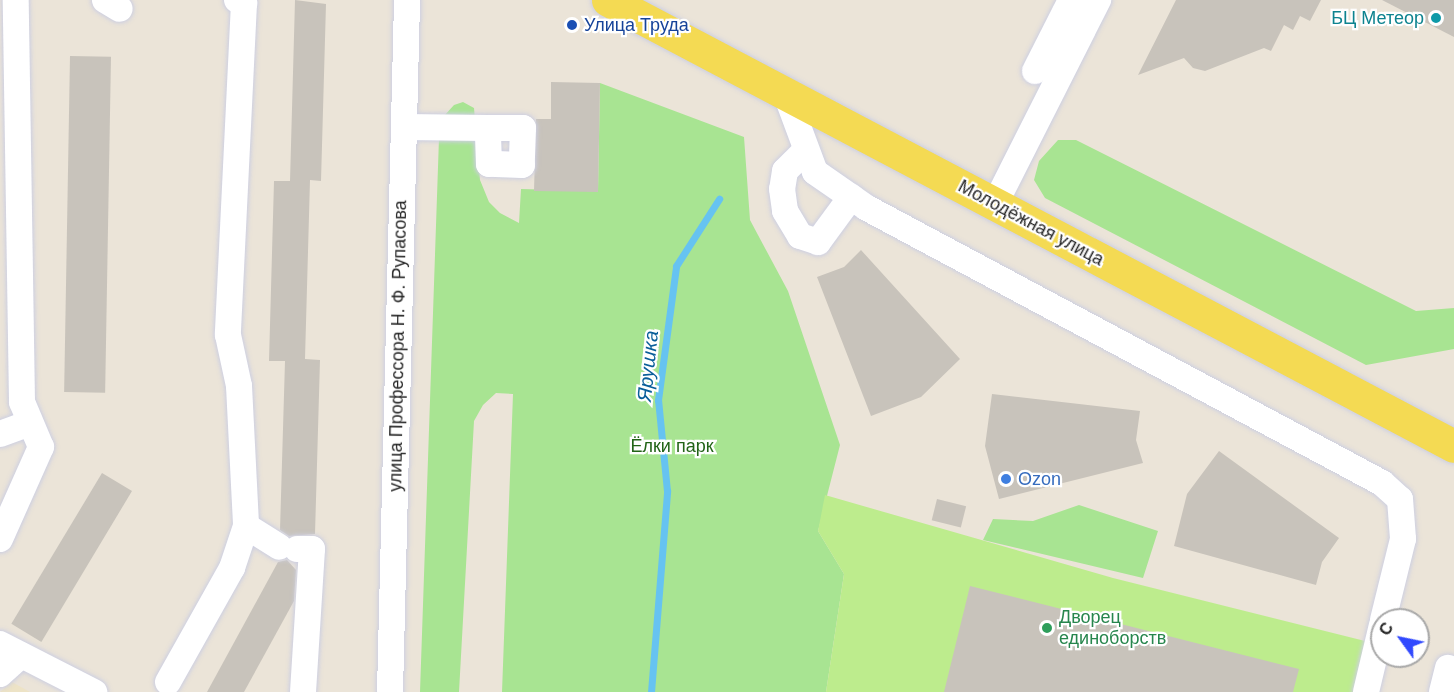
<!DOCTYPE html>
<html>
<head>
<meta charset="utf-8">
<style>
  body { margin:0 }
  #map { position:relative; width:1454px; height:692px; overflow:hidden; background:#ebe4d8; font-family:Arial,sans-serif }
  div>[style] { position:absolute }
  .education>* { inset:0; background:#ede3c6 }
  .green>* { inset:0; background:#a8e492 }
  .pitch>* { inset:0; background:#bdec8d }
  .stream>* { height:7px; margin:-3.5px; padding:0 3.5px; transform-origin:3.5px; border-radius:3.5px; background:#66c3f1 }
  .building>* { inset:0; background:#c8c3bb; transform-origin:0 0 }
  .roads { filter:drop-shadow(0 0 2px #cdcfe1) drop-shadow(0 0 2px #cdcfe1) }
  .minor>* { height:26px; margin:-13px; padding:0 13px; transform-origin:13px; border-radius:13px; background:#fff }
  .major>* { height:33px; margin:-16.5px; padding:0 16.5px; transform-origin:16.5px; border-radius:16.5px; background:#f4da53 }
  .dots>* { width:16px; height:16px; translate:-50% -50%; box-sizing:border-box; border:3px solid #fff; border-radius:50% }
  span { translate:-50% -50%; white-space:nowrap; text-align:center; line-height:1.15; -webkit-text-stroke:4.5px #fff; paint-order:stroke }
  .culture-label { font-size:18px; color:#0d838f }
  .right { translate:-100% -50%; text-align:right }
  .transit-label { font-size:18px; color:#164399 }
  .left { translate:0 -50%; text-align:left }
  .street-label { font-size:18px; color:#272727 }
  .park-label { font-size:18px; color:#226417 }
  .shop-label { font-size:18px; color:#366cbe }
  .leisure-label { font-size:18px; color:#27864d }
  .water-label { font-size:20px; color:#095e99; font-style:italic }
  .north { position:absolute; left:1370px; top:608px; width:60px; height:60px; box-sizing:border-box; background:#fff; border:2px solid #a9a9a9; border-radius:50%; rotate:303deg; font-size:16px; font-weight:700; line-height:24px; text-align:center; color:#272727 }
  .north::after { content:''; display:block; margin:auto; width:21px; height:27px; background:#3149fe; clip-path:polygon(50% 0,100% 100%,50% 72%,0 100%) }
</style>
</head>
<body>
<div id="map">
  <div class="education">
    <i style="clip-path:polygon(12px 682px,30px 692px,0 692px)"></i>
  </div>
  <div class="green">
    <i style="clip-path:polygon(600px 83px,744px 137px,750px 220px,788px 291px,840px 445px,818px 531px,844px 574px,826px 692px,502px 692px,513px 394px,496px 393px,483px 405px,474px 421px,459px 692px,420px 692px,439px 138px,444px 116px,454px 105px,463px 102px,474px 108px,480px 180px,489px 202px,500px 213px,519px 223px,521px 189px,598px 191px)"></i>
    <i style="clip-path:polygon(1058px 140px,1076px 140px,1416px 311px,1454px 308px,1454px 349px,1366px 365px,1045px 198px,1034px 180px,1039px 161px)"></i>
    <i style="clip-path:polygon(1079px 505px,1158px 531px,1143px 578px,983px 540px,993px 519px,1033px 521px)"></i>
  </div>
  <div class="pitch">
    <i style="clip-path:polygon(825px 495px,1113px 578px,1369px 642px,1357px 692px,826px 692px,844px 574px,818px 531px)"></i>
  </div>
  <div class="stream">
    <i style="left:651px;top:692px;width:202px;rotate:-85.4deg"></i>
    <i style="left:667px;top:491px;width:91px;rotate:-95.6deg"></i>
    <i style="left:658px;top:400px;width:135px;rotate:-82.3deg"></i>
    <i style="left:676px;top:266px;width:80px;rotate:-57.3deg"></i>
  </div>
  <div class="building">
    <i style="clip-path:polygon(295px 0,326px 4px,321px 181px,310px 180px,305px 359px,320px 360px,315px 534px,289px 536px,280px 530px,285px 361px,269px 361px,274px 181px,290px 181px)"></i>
    <i style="clip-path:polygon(1176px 0,1321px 0,1310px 21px,1300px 16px,1293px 30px,1284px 25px,1271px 51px,1264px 48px,1205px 71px,1193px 68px,1184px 58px,1138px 75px)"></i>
    <i style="clip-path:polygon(1382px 0,1454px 0,1454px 37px)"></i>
    <i style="left:70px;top:56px;width:41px;height:336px;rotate:1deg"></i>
    <i style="clip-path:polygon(551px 82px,600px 83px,598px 192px,534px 191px,536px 119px,551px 119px)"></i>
    <i style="clip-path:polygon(861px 250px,960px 359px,921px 397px,871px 416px,817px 277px,844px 267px)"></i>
    <i style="clip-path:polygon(992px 394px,1140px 411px,1136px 440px,1143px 463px,999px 499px,985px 446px)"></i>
    <i style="clip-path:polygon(1219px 451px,1339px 538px,1322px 562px,1316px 585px,1174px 546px,1187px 494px)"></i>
    <i style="left:102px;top:473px;width:35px;height:176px;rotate:31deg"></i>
    <i style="left:937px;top:499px;width:30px;height:22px;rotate:14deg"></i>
    <i style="clip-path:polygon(287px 560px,296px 570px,294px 601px,244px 692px,207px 692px,278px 562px)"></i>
    <i style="clip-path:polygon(970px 586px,1299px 669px,1293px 692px,944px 692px)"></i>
  </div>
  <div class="roads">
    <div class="minor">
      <i style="left:105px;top:0;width:17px;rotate:31deg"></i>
      <i style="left:237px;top:0;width:8px;rotate:23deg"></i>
      <i style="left:244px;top:3px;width:332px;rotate:92.8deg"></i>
      <i style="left:228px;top:335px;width:52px;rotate:77.8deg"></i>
      <i style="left:239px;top:386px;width:140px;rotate:87.1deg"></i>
      <i style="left:246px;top:526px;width:39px;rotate:32deg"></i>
      <i style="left:1035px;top:71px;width:80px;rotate:-63.1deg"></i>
      <i style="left:786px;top:94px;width:83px;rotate:69.6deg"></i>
      <i style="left:815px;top:172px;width:63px;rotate:34.7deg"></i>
      <i style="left:867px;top:208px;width:584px;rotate:28.1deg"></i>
      <i style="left:1382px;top:483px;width:24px;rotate:42deg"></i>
      <i style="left:1400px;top:499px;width:40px;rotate:85.7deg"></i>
      <i style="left:1403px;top:539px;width:83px;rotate:103.9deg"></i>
      <i style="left:404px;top:127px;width:84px;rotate:0.7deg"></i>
      <i style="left:488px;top:128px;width:35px"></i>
      <i style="left:523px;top:128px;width:37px;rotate:92deg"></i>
      <i style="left:522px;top:165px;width:33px;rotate:-178deg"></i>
      <i style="left:489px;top:164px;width:36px;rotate:-92deg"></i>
      <i style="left:805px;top:151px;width:28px;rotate:135deg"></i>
      <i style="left:785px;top:171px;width:18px;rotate:99deg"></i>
      <i style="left:782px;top:189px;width:22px;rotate:82deg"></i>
      <i style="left:785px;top:211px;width:29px;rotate:59deg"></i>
      <i style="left:800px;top:236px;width:19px;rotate:18deg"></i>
      <i style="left:818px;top:242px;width:56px;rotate:-53.7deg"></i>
      <i style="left:995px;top:204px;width:229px;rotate:-63.2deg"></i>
      <i style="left:0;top:434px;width:32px;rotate:-20deg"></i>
      <i style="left:0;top:539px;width:101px;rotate:-66deg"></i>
      <i style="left:41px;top:447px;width:49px;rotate:-112.9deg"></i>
      <i style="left:22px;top:402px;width:402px;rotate:-90.9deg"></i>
      <i style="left:297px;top:549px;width:15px"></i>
      <i style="left:312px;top:549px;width:143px;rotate:93.6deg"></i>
      <i style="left:0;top:644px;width:106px;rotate:27.1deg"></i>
      <i style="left:0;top:674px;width:28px;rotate:-42deg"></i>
      <i style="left:168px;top:682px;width:131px;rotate:-60.7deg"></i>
      <i style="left:232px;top:568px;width:44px;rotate:-71.6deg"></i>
      <i style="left:390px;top:692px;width:692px;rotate:-88.59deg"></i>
      <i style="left:1366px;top:692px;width:69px;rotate:-76.6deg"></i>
      <i style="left:1442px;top:692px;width:25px;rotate:-76deg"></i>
    </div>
    <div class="major">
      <i style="left:608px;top:0;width:956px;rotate:27.8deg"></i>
    </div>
  </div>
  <div class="dots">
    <i style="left:1436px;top:18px;background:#0f9aa8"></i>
    <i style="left:572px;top:25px;background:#1a4fb4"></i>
    <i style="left:1006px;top:479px;background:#3f7fe0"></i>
    <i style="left:1047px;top:628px;background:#2e9e5b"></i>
  </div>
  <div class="culture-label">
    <span class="right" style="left:1424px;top:18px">БЦ Метеор</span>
  </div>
  <div class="transit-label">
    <span class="left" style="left:584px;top:25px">Улица Труда</span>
  </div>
  <div class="street-label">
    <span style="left:1031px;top:223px;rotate:28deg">Молодёжная улица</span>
    <span style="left:398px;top:346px;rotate:-89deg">улица Профессора Н. Ф. Рупасова</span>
  </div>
  <div class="park-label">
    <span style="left:672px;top:446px">Ёлки парк</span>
  </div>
  <div class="shop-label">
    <span class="left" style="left:1018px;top:479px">Ozon</span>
  </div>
  <div class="leisure-label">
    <span class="left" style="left:1059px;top:628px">Дворец<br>единоборств</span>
  </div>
  <div class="water-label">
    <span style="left:648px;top:366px;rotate:-84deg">Ярушка</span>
  </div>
  <div class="north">С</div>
</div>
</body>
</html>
